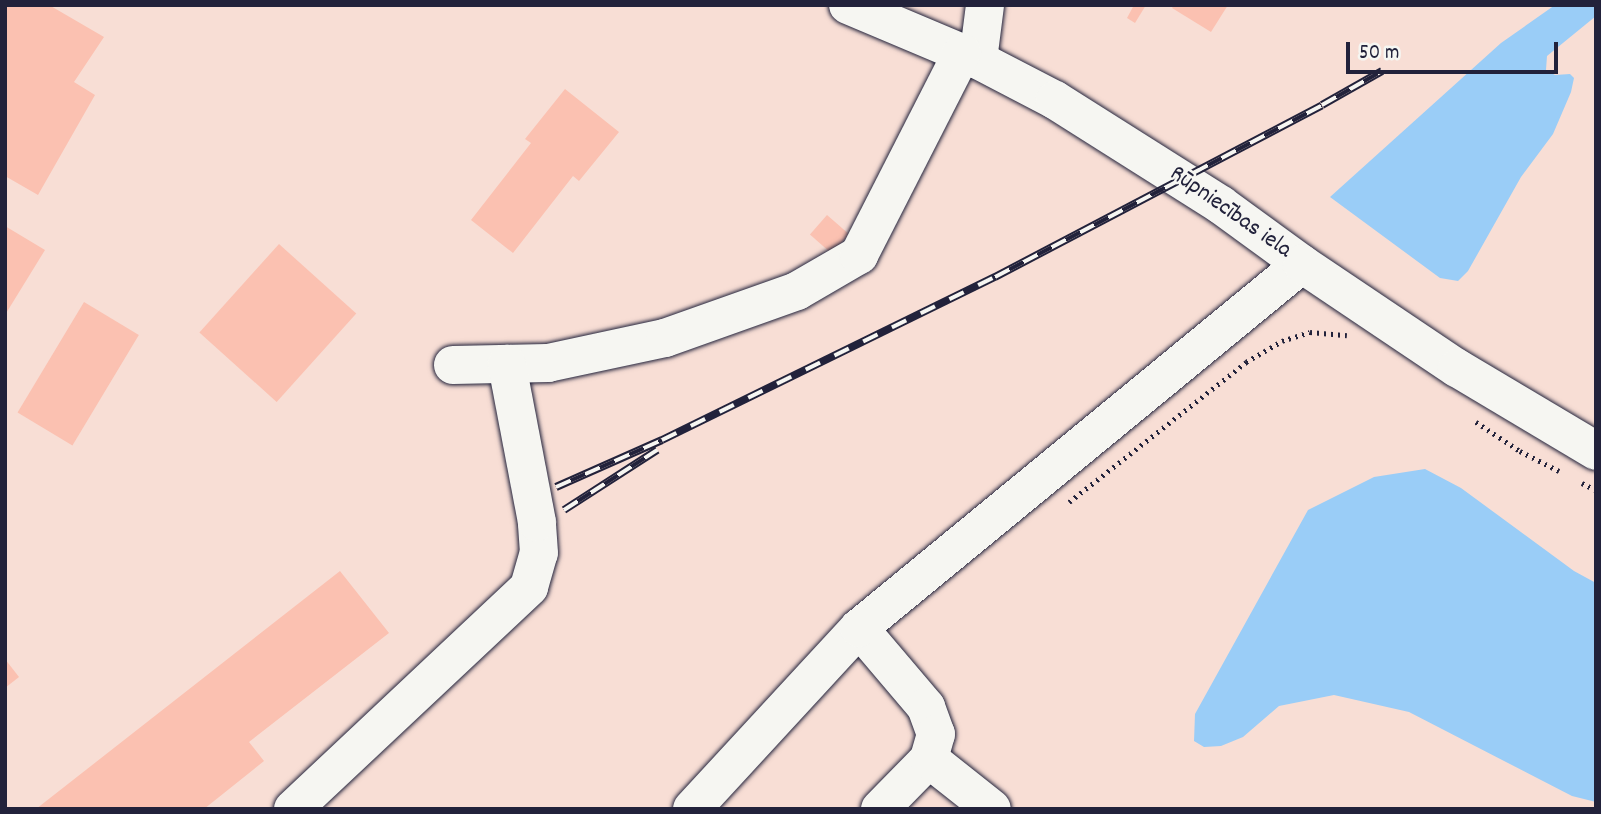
<!DOCTYPE html>
<html>
<head>
<meta charset="utf-8">
<style>
  body { margin:0 }
  #map { position:relative; width:1601px; height:814px; overflow:hidden; background:#f7ebe5; font-family:Dekko,sans-serif }
  div>[style] { position:absolute }
  .built>* { inset:0; background:#f8ded5; transform-origin:0 0 }
  .water>* { inset:0; background:#9acdf7 }
  .building>* { inset:0; background:#fbc1b1; transform-origin:0 0 }
  .path>* { height:4.5px; margin-top:-2.25px; transform-origin:0; background:repeating-linear-gradient(90deg,#22223b 0 2px,transparent 0 7px) }
  .roads { filter:drop-shadow(0 0 2px #22223b) drop-shadow(0 0 2px #22223b) }
  .minor>* { height:38px; margin:-19px; padding:0 19px; transform-origin:19px; border-radius:19px; background:#f6f6f2 }
  .major>* { height:38px; margin:-19px; padding:0 19px; transform-origin:19px; border-radius:19px; background:#f6f6f2 }
  .rail>* { height:8px; margin-top:-4px; transform-origin:0; background:repeating-linear-gradient(90deg,#f6f6f2 0 16px,#22223b 0 32px); box-sizing:border-box; border-block:2px solid #22223b }
  span { translate:-50% -50%; white-space:nowrap; text-align:center; line-height:1.15; -webkit-text-stroke:5px #f6f6f2; paint-order:stroke }
  .street-label { font-size:24px; color:#22223b }
  .frame { position:absolute; inset:0; border:7px solid #22223b; pointer-events:none }
  .scale { position:absolute; left:1346px; top:42px; width:212px; height:32px; box-sizing:border-box; border:4px solid #22223b; border-top:0; padding-left:9px; font-size:21px; line-height:24px; white-space:nowrap; color:#22223b; -webkit-text-stroke:5px #f6f6f2; paint-order:stroke }
</style>
</head>
<body>
<div id="map">
  <div class="built">
    <i style="left:5px;top:5px;width:1591px;height:804px"></i>
  </div>
  <div class="water">
    <i style="clip-path:polygon(1555px 5px,1596px 5px,1596px 16px,1547px 56px,1546px 70px,1555px 75px,1570px 74px,1574px 78px,1571px 92px,1553px 134px,1521px 177px,1468px 271px,1458px 281px,1440px 278px,1330px 197px,1501px 43px)"></i>
    <i style="clip-path:polygon(1425px 469px,1461px 488px,1574px 571px,1596px 583px,1596px 802px,1572px 796px,1409px 712px,1334px 695px,1279px 706px,1243px 737px,1221px 746px,1204px 747px,1194px 741px,1195px 714px,1308px 510px,1374px 477px)"></i>
  </div>
  <div class="building">
    <i style="clip-path:polygon(5px 5px,49px 5px,104px 37px,74px 82px,95px 95px,38px 195px,5px 176px)"></i>
    <i style="clip-path:polygon(1134px 5px,1146px 5px,1135px 23px,1127px 18px)"></i>
    <i style="clip-path:polygon(1174px 5px,1228px 5px,1211px 32px,1172px 8px)"></i>
    <i style="clip-path:polygon(565px 89px,619px 132px,579px 181px,573px 176px,513px 253px,471px 220px,531px 143px,525px 139px)"></i>
    <i style="left:827px;top:215px;width:29px;height:26px;rotate:41deg"></i>
    <i style="clip-path:polygon(5px 226px,45px 250px,5px 315px)"></i>
    <i style="left:279px;top:244px;width:104px;height:119px;rotate:42deg"></i>
    <i style="left:84px;top:302px;width:64px;height:129px;rotate:31deg"></i>
    <i style="clip-path:polygon(340px 571px,389px 633px,249px 742px,264px 761px,204px 809px,36px 809px)"></i>
    <i style="clip-path:polygon(5px 659px,19px 677px,5px 688px)"></i>
  </div>
  <div class="path">
    <i style="left:1476px;top:422px;width:53px;rotate:33.4deg"></i>
    <i style="left:1520px;top:451px;width:44px;rotate:27.1deg"></i>
    <i style="left:1582px;top:483px;width:16px;rotate:27deg"></i>
    <i style="left:1069px;top:502px;width:226px;rotate:-38.3deg"></i>
    <i style="left:1246px;top:362px;width:42px;rotate:-30.3deg"></i>
    <i style="left:1282px;top:341px;width:29px;rotate:-18deg"></i>
    <i style="left:1310px;top:332px;width:37px;rotate:5deg"></i>
  </div>
  <div class="roads">
    <div class="minor">
      <i style="left:848px;top:5px;width:141px;rotate:22.9deg"></i>
      <i style="left:978px;top:60px;width:87px;rotate:27.5deg"></i>
      <i style="left:1055px;top:100px;width:196px;rotate:32.3deg"></i>
      <i style="left:1221px;top:205px;width:100px;rotate:36.1deg"></i>
      <i style="left:978px;top:60px;width:55px;rotate:-82.7deg"></i>
      <i style="left:453px;top:365px;width:95px;rotate:-1.2deg"></i>
      <i style="left:548px;top:363px;width:120px;rotate:-12.1deg"></i>
      <i style="left:665px;top:338px;width:140px;rotate:-19.6deg"></i>
      <i style="left:797px;top:291px;width:72px;rotate:-30.1deg"></i>
      <i style="left:859px;top:255px;width:227px;rotate:-63deg"></i>
      <i style="left:859px;top:628px;width:104px;rotate:49.7deg"></i>
      <i style="left:926px;top:707px;width:29px;rotate:70deg"></i>
      <i style="left:936px;top:734px;width:26px;rotate:106deg"></i>
      <i style="left:929px;top:759px;width:70px;rotate:134.4deg"></i>
      <i style="left:929px;top:759px;width:80px;rotate:38.4deg"></i>
      <i style="left:293px;top:809px;width:324px;rotate:-43.2deg"></i>
      <i style="left:529px;top:587px;width:35px;rotate:-74deg"></i>
      <i style="left:539px;top:553px;width:31px;rotate:-94deg"></i>
      <i style="left:537px;top:522px;width:161px;rotate:-100.8deg"></i>
    </div>
    <div class="major">
      <i style="left:692px;top:809px;width:246px;rotate:-47.3deg"></i>
      <i style="left:859px;top:628px;width:573px;rotate:-39.41deg"></i>
      <i style="left:1302px;top:264px;width:187px;rotate:33.9deg"></i>
      <i style="left:1457px;top:368px;width:162px;rotate:30.8deg"></i>
    </div>
  </div>
  <div class="rail">
    <i style="left:556px;top:487px;width:116px;rotate:-23.9deg"></i>
    <i style="left:662px;top:440px;width:371px;rotate:-26.1deg"></i>
    <i style="left:995px;top:277px;width:369px;rotate:-27.7deg"></i>
    <i style="left:1322px;top:105px;width:69px;rotate:-29.5deg"></i>
    <i style="left:564px;top:510px;width:111px;rotate:-32.8deg"></i>
  </div>
  <div class="street-label">
    <span style="left:1230px;top:213px;rotate:35deg">Rūpniecības iela</span>
  </div>
  <div class="frame"></div>
  <div class="scale">50 m</div>
</div>
</body>
</html>
